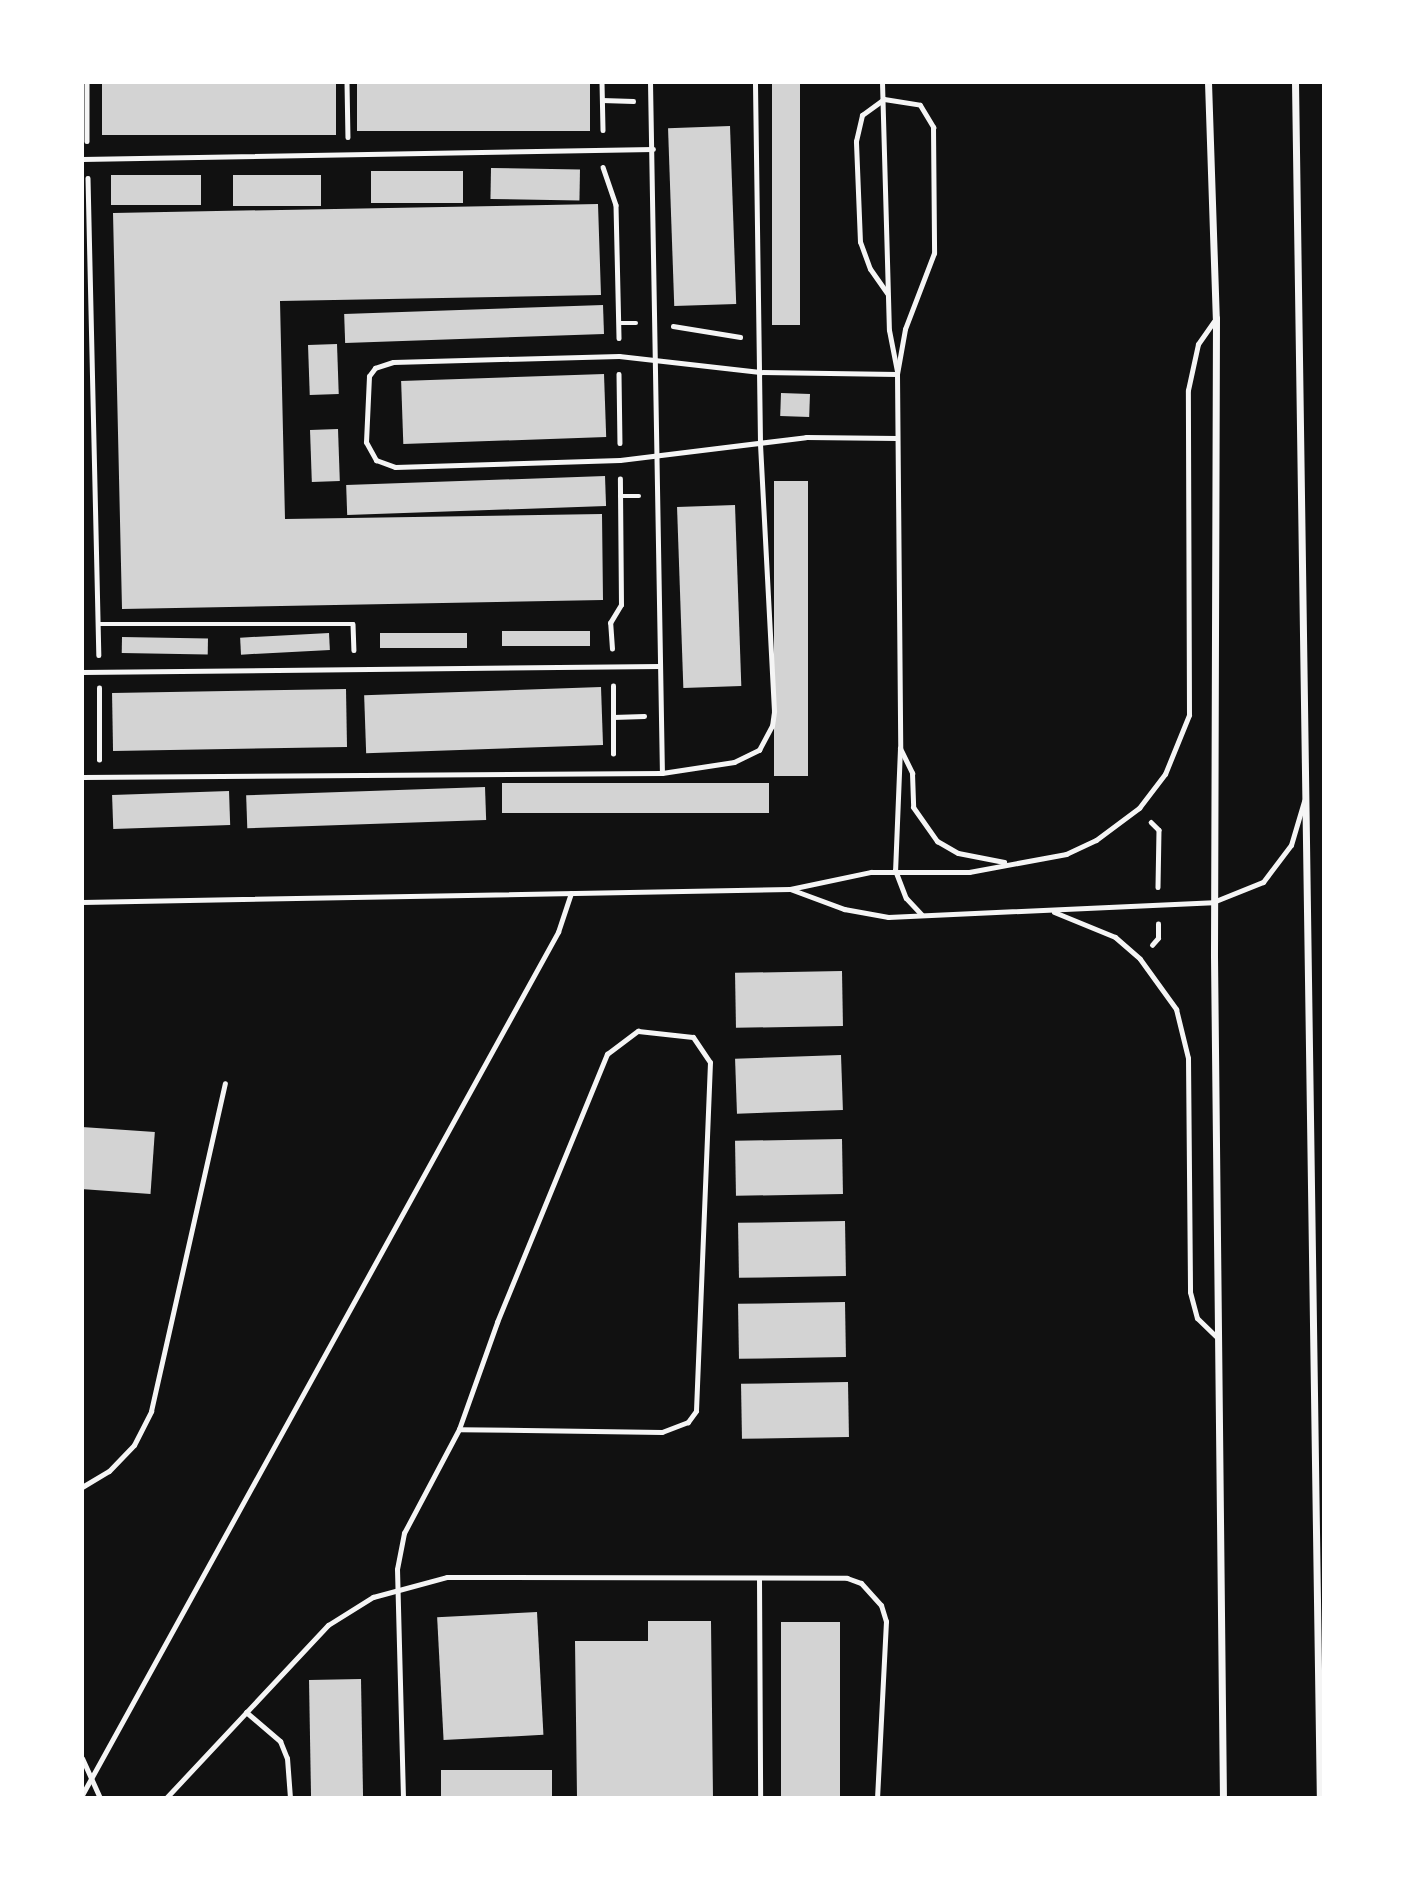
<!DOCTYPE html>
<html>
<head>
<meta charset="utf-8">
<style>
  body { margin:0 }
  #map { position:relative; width:1406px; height:1880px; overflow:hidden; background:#111; font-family:"Work Sans",sans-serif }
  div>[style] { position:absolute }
  .building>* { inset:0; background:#d3d3d3; transform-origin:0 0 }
  .path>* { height:4.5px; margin:-2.25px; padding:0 2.25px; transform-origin:2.25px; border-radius:2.25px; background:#f5f5f5 }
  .service>* { height:5px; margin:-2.5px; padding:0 2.5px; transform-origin:2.5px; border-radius:2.5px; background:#f5f5f5 }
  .minor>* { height:7px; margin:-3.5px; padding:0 3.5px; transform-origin:3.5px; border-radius:3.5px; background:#f5f5f5 }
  span { translate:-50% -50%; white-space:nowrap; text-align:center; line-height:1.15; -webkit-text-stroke:5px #fff; paint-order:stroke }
  .frame { position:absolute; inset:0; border:84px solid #fff; pointer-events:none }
</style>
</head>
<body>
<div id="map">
  <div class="building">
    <i style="left:102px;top:82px;width:234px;height:53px"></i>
    <i style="left:357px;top:82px;width:233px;height:49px"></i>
    <i style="left:772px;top:82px;width:28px;height:243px"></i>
    <i style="left:730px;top:126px;width:178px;height:62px;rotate:88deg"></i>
    <i style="left:491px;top:168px;width:89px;height:31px;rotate:1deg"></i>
    <i style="left:371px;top:171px;width:92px;height:32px"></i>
    <i style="left:111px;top:175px;width:90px;height:30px"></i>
    <i style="left:321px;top:175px;width:31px;height:88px;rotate:90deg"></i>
    <i style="clip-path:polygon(598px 204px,601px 295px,280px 301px,285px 519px,602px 514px,603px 600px,122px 609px,113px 213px)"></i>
    <i style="left:603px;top:305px;width:29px;height:259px;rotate:88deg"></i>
    <i style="left:337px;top:344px;width:50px;height:29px;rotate:88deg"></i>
    <i style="left:604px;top:374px;width:63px;height:203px;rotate:88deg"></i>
    <i style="left:781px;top:393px;width:29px;height:23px;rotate:2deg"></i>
    <i style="left:338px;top:429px;width:52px;height:28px;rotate:88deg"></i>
    <i style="left:605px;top:476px;width:30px;height:259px;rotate:88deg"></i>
    <i style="left:774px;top:481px;width:34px;height:295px"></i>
    <i style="left:735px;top:505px;width:181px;height:58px;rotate:88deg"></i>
    <i style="left:590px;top:631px;width:15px;height:88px;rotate:90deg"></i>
    <i style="left:329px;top:633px;width:17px;height:89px;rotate:87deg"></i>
    <i style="left:467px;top:633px;width:15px;height:87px;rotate:90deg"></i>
    <i style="left:122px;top:637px;width:86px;height:16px;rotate:1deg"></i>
    <i style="left:601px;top:687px;width:58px;height:237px;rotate:88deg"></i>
    <i style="left:346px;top:689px;width:58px;height:234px;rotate:89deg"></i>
    <i style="left:769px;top:783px;width:30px;height:267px;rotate:90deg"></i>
    <i style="left:485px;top:787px;width:33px;height:239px;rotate:88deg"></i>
    <i style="left:229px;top:791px;width:34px;height:117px;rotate:88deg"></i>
    <i style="left:842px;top:971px;width:55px;height:107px;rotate:89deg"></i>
    <i style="left:841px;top:1055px;width:55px;height:106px;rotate:88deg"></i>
    <i style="left:82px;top:1127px;width:73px;height:62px;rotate:4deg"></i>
    <i style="left:842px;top:1139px;width:55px;height:107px;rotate:89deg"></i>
    <i style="left:845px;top:1221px;width:55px;height:107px;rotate:89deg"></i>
    <i style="left:845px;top:1302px;width:55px;height:107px;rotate:89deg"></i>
    <i style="left:848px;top:1382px;width:55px;height:107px;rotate:89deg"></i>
    <i style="left:537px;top:1612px;width:123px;height:100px;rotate:87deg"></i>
    <i style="clip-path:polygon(648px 1621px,711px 1621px,713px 1798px,577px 1798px,575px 1641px,648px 1641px)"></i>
    <i style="left:781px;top:1622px;width:59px;height:176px"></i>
    <i style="left:361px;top:1679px;width:119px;height:52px;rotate:89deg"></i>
    <i style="left:552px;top:1770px;width:28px;height:111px;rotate:90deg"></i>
  </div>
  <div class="path">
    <i style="left:87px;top:82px;width:59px;rotate:90deg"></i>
    <i style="left:347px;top:82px;width:55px;rotate:89deg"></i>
    <i style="left:602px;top:82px;width:48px;rotate:88.8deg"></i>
    <i style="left:602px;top:100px;width:31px;rotate:2deg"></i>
    <i style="left:603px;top:167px;width:40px;rotate:71.1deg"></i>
    <i style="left:616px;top:205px;width:133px;rotate:88.7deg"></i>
    <i style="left:88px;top:178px;width:477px;rotate:88.7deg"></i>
    <i style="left:619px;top:323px;width:17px"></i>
    <i style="left:673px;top:326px;width:68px;rotate:9.3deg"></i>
    <i style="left:619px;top:374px;width:69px;rotate:89.2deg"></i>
    <i style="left:620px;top:496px;width:19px"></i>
    <i style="left:98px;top:624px;width:255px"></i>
    <i style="left:353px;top:624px;width:26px;rotate:88deg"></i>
    <i style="left:612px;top:649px;width:26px;rotate:-94deg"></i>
    <i style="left:610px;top:623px;width:21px;rotate:-59deg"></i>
    <i style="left:621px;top:605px;width:126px;rotate:-90.5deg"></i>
    <i style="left:613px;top:717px;width:31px;rotate:-2deg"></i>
    <i style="left:613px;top:754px;width:68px;rotate:-90deg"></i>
    <i style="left:99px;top:760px;width:72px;rotate:-90deg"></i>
    <i style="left:1151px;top:822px;width:11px;rotate:45deg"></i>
    <i style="left:1159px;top:830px;width:57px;rotate:91deg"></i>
    <i style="left:1152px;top:945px;width:9px;rotate:-49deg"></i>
    <i style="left:1158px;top:938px;width:14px;rotate:-90deg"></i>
  </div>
  <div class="service">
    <i style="left:650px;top:82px;width:691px;rotate:89.01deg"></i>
    <i style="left:882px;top:82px;width:248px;rotate:88.4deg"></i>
    <i style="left:889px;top:330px;width:42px;rotate:79deg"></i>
    <i style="left:82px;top:159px;width:571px;rotate:-1deg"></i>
    <i style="left:887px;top:293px;width:29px;rotate:-125deg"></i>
    <i style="left:870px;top:269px;width:29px;rotate:-110deg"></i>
    <i style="left:860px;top:242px;width:101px;rotate:-92.3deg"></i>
    <i style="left:856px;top:141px;width:27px;rotate:-77deg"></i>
    <i style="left:862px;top:115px;width:27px;rotate:-36deg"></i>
    <i style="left:884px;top:99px;width:36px;rotate:9deg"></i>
    <i style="left:920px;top:105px;width:26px;rotate:59deg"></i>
    <i style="left:933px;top:127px;width:126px;rotate:89.5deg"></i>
    <i style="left:934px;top:253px;width:81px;rotate:110.9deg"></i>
    <i style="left:905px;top:329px;width:46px;rotate:100.1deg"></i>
    <i style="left:897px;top:374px;width:374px;rotate:89.5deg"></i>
    <i style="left:900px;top:748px;width:122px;rotate:92.3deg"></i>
    <i style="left:895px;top:870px;width:30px;rotate:69deg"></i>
    <i style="left:906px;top:898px;width:23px;rotate:47deg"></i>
    <i style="left:897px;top:374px;width:137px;rotate:-179.2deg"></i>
    <i style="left:760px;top:372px;width:142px;rotate:-173.5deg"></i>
    <i style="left:619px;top:356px;width:226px;rotate:178.5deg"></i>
    <i style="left:393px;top:362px;width:19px;rotate:162deg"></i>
    <i style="left:375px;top:368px;width:10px;rotate:127deg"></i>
    <i style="left:369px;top:376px;width:66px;rotate:92.6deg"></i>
    <i style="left:366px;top:442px;width:21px;rotate:61deg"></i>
    <i style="left:376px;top:460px;width:20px;rotate:20deg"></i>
    <i style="left:395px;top:467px;width:225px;rotate:-1.8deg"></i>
    <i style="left:620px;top:460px;width:187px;rotate:-7deg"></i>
    <i style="left:806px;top:437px;width:91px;rotate:0.6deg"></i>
    <i style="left:82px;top:672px;width:578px;rotate:-0.59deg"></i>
    <i style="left:900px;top:748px;width:28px;rotate:64deg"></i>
    <i style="left:912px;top:773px;width:34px;rotate:88deg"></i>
    <i style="left:913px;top:807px;width:42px;rotate:54.8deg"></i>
    <i style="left:937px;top:841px;width:24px;rotate:30deg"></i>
    <i style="left:958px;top:853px;width:47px;rotate:11.1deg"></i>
    <i style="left:82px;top:777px;width:580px;rotate:-0.4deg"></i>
    <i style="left:662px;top:773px;width:73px;rotate:-8.7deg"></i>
    <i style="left:734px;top:762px;width:28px;rotate:-26deg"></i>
    <i style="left:759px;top:750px;width:27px;rotate:-62deg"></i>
    <i style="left:772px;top:726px;width:15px;rotate:-82deg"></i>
    <i style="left:774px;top:711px;width:269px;rotate:-93deg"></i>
    <i style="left:760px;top:442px;width:360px;rotate:-90.8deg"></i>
    <i style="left:790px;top:889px;width:58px;rotate:20.3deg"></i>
    <i style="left:844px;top:909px;width:45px;rotate:10.3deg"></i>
    <i style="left:888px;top:917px;width:325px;rotate:-2.6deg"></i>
    <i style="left:1213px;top:902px;width:54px;rotate:-21.8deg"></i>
    <i style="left:1263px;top:882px;width:46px;rotate:-52.9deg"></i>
    <i style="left:1291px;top:845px;width:46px;rotate:-73.5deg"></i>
    <i style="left:82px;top:902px;width:708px;rotate:-1.05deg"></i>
    <i style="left:790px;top:889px;width:83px;rotate:-11.9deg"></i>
    <i style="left:871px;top:872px;width:98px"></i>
    <i style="left:969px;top:872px;width:99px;rotate:-10.5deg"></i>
    <i style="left:1066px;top:854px;width:33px;rotate:-25deg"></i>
    <i style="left:1096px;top:840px;width:54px;rotate:-36.7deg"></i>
    <i style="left:1139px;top:808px;width:43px;rotate:-52.6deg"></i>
    <i style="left:1165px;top:774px;width:64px;rotate:-67.9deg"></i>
    <i style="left:1189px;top:715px;width:325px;rotate:-90.2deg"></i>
    <i style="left:1188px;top:390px;width:47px;rotate:-77.7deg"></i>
    <i style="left:1198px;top:344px;width:32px;rotate:-55deg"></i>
    <i style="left:1054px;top:912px;width:66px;rotate:22.3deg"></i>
    <i style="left:1115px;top:937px;width:33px;rotate:41deg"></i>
    <i style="left:1140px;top:959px;width:62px;rotate:54.2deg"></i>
    <i style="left:1176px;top:1009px;width:50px;rotate:76.2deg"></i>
    <i style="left:1188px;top:1058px;width:234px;rotate:89.5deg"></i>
    <i style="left:1190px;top:1292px;width:27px;rotate:75deg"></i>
    <i style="left:1197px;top:1318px;width:28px;rotate:44deg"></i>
    <i style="left:82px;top:1487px;width:31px;rotate:-31deg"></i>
    <i style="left:109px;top:1471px;width:36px;rotate:-46deg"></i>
    <i style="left:134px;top:1445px;width:38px;rotate:-63deg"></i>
    <i style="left:151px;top:1411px;width:336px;rotate:-77.3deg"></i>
    <i style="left:759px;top:1578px;width:220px;rotate:89.7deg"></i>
    <i style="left:246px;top:1712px;width:45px;rotate:40.5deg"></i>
    <i style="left:280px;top:1741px;width:18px;rotate:68deg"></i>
    <i style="left:287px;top:1758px;width:40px;rotate:85.7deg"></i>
    <i style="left:82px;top:1758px;width:44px;rotate:65.8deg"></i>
    <i style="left:82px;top:1795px;width:986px;rotate:-61.12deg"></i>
    <i style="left:558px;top:932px;width:41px;rotate:-71.6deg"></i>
    <i style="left:166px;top:1798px;width:237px;rotate:-46.9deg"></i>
    <i style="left:328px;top:1625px;width:53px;rotate:-31.9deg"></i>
    <i style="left:373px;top:1597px;width:77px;rotate:-15.1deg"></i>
    <i style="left:447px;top:1577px;width:400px;rotate:0.1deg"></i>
    <i style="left:847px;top:1578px;width:15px;rotate:20deg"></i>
    <i style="left:861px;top:1583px;width:30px;rotate:48deg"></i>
    <i style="left:881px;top:1605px;width:17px;rotate:73deg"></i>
    <i style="left:886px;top:1621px;width:177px;rotate:92.9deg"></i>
    <i style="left:403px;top:1798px;width:229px;rotate:-91.5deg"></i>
    <i style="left:397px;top:1569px;width:37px;rotate:-79deg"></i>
    <i style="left:404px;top:1533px;width:118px;rotate:-62.1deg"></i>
    <i style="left:459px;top:1429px;width:114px;rotate:-70.4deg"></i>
    <i style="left:497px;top:1322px;width:290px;rotate:-67.7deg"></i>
    <i style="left:607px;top:1054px;width:39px;rotate:-37deg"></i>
    <i style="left:638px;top:1031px;width:55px;rotate:6.2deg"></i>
    <i style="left:693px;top:1037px;width:30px;rotate:56deg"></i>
    <i style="left:710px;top:1062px;width:349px;rotate:92.3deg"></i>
    <i style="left:696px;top:1411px;width:14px;rotate:126deg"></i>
    <i style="left:688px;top:1422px;width:28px;rotate:159deg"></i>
    <i style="left:662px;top:1432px;width:203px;rotate:-179.2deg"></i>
  </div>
  <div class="minor">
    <i style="left:1208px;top:82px;width:236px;rotate:88.1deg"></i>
    <i style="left:1216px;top:318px;width:638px;rotate:90.18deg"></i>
    <i style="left:1214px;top:956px;width:842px;rotate:89.39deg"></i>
    <i style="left:1295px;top:82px;width:1716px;rotate:89.17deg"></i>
  </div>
  <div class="frame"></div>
</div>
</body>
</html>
